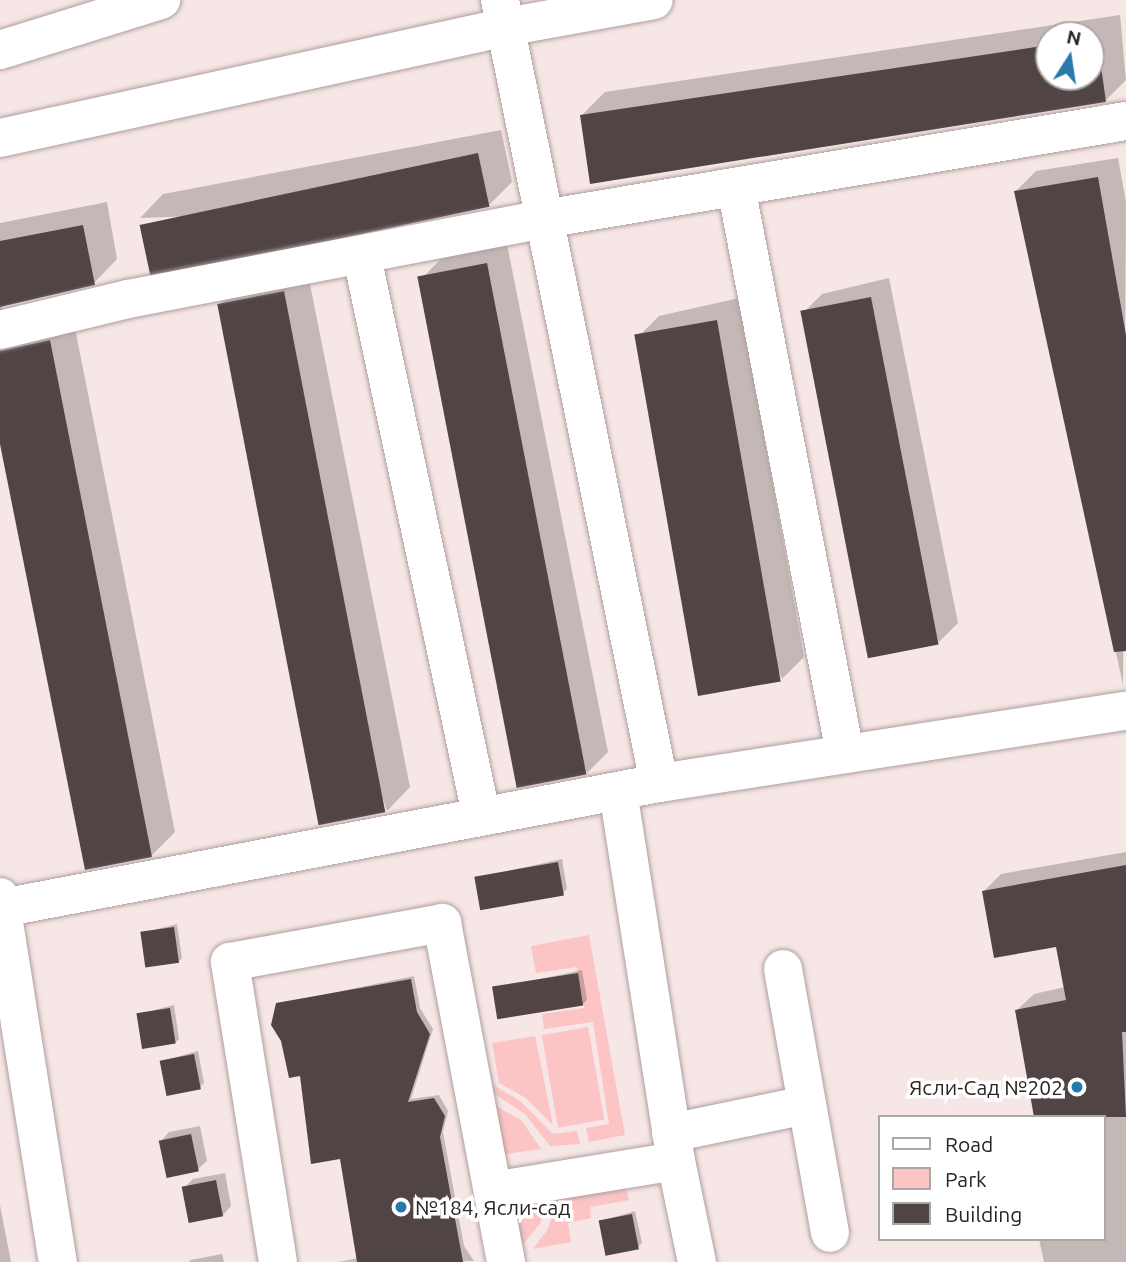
<!DOCTYPE html>
<html>
<head>
<meta charset="utf-8">
<style>
  body { margin:0 }
  #map { position:relative; width:1126px; height:1262px; overflow:hidden; background:#f6e6e5; font-family:Ubuntu,sans-serif }
  div>[style] { position:absolute }
  .green>* { inset:0; background:#fcc4c5; transform-origin:0 0 }
  .shadow>* { inset:0; background:#0003 }
  .building>* { inset:0; background:#514444; transform-origin:0 0 }
  .roads { filter:drop-shadow(0 0 2px #ae9e9e) drop-shadow(0 0 2px #ae9e9e) }
  .minor>* { height:38px; margin:-19px; padding:0 19px; transform-origin:19px; border-radius:19px; background:#fff }
  .dots>* { width:19px; height:19px; translate:-50% -50%; box-sizing:border-box; border:4px solid #fff; border-radius:50% }
  span { translate:-50% -50%; white-space:nowrap; text-align:center; line-height:1.15; -webkit-text-stroke:7px #fff; paint-order:stroke }
  .poi-label { font-size:21px; color:#2a2424 }
  .right { translate:-100% -50%; text-align:right }
  .left { translate:0 -50%; text-align:left }
  .legend { position:absolute; left:878px; top:1115px; width:228px; height:126px; box-sizing:border-box; background:#fff; border:2px solid #aaa7a7; margin:0; padding:9px 12px; list-style:none; font-size:21px; color:#2a2424 }
  .legend li { display:flex; align-items:center; gap:14px; height:35px }
  .legend b { width:35px; border:2px solid #aaa7a7 }
  .north { position:absolute; left:1035px; top:21px; width:70px; height:70px; box-sizing:border-box; background:#fff; border:2px solid #aaa7a7; border-radius:50%; rotate:12deg; font-size:19px; font-weight:700; line-height:28px; text-align:center; color:#2a2424 }
  .north::after { content:''; display:block; margin:auto; width:24px; height:32px; background:#287aab; clip-path:polygon(50% 0,100% 100%,50% 72%,0 100%) }
</style>
</head>
<body>
<div id="map">
  <div class="green">
    <i style="clip-path:polygon(589px 935px,625px 1135px,589px 1142px,586px 1128px,609px 1124px,593px 1022px,544px 1029px,542px 1014px,584px 1008px,577px 967px,536px 973px,531px 946px)"></i>
    <i style="left:588px;top:1027px;width:94px;height:47px;rotate:80deg"></i>
    <i style="clip-path:polygon(535px 1036px,553px 1125px,526px 1098px,499px 1083px,492px 1043px)"></i>
    <i style="clip-path:polygon(487px 1081px,520px 1101px,553px 1134px,577px 1131px,580px 1144px,550px 1146px,525px 1114px,490px 1091px)"></i>
    <i style="clip-path:polygon(491px 1103px,521px 1120px,541px 1149px,500px 1155px)"></i>
    <i style="clip-path:polygon(624px 1177px,629px 1200px,590px 1207px,591px 1218px,568px 1223px,571px 1242px,533px 1249px,548px 1229px,560px 1189px)"></i>
    <i style="clip-path:polygon(548px 1191px,540px 1224px,518px 1250px,509px 1197px)"></i>
  </div>
  <div class="shadow">
    <i style="clip-path:polygon(evenodd,1120px 15px,1126px 80px,1106px 100px,582px 115px,605px 92px,1120px 15px,1049px 35px,1091px 35px,1091px 77px,1049px 77px,1049px 35px)"></i>
    <i style="clip-path:polygon(501px 130px,512px 182px,488px 206px,140px 218px,163px 194px)"></i>
    <i style="clip-path:polygon(1118px 158px,1126px 202px,1123px 685px,1016px 191px,1036px 171px)"></i>
    <i style="clip-path:polygon(107px 202px,117px 259px,94px 283px,3px 305px,1px 310px,73px 318px,175px 832px,151px 856px,0 435px,0 223px)"></i>
    <i style="clip-path:polygon(507px 244px,608px 752px,587px 773px,420px 280px,441px 259px)"></i>
    <i style="clip-path:polygon(307px 269px,410px 787px,387px 811px,219px 305px,242px 281px)"></i>
    <i style="clip-path:polygon(889px 278px,958px 623px,939px 642px,803px 313px,822px 294px)"></i>
    <i style="clip-path:polygon(739px 298px,804px 657px,782px 679px,637px 338px,659px 316px)"></i>
    <i style="clip-path:polygon(1126px 852px,1126px 1262px,1044px 1262px,1039px 1239px,1103px 1239px,1103px 1117px,1016px 1011px,1034px 994px,1065px 987px,1057px 945px,984px 891px,1001px 874px)"></i>
    <i style="clip-path:polygon(562px 859px,567px 889px,563px 893px,476px 878px)"></i>
    <i style="clip-path:polygon(177px 924px,182px 958px,178px 962px,142px 933px)"></i>
    <i style="clip-path:polygon(582px 970px,587px 1000px,583px 1004px,494px 989px)"></i>
    <i style="clip-path:polygon(414px 976px,420px 1008px,433px 1029px,411px 1099px,439px 1095px,448px 1111px,443px 1132px,464px 1246px,474px 1261px,339px 1262px,358px 1258px,342px 1157px,301px 1074px,278px 1004px)"></i>
    <i style="clip-path:polygon(174px 1005px,179px 1039px,175px 1043px,139px 1014px)"></i>
    <i style="clip-path:polygon(198px 1051px,204px 1083px,200px 1087px,162px 1061px)"></i>
    <i style="clip-path:polygon(200px 1126px,207px 1161px,198px 1169px,161px 1141px,169px 1132px)"></i>
    <i style="clip-path:polygon(225px 1173px,231px 1206px,223px 1215px,184px 1188px,193px 1179px)"></i>
    <i style="clip-path:polygon(0 1205px,11px 1262px,0 1262px)"></i>
    <i style="clip-path:polygon(635px 1211px,642px 1243px,638px 1247px,601px 1221px)"></i>
    <i style="clip-path:polygon(222px 1254px,224px 1262px,189px 1262px,191px 1260px)"></i>
  </div>
  <div class="building">
    <i style="clip-path:polygon(1097px 38px,1106px 102px,590px 184px,580px 115px,1049px 45px,1049px 77px,1091px 77px,1091px 39px)"></i>
    <i style="left:478px;top:153px;width:55px;height:346px;rotate:78deg"></i>
    <i style="clip-path:polygon(1098px 177px,1126px 335px,1126px 651px,1114px 652px,1014px 191px)"></i>
    <i style="clip-path:polygon(83px 225px,95px 285px,0 307px,0 241px)"></i>
    <i style="left:487px;top:263px;width:521px;height:71px;rotate:79deg"></i>
    <i style="left:284px;top:291px;width:531px;height:68px;rotate:79deg"></i>
    <i style="left:871px;top:297px;width:354px;height:72px;rotate:79deg"></i>
    <i style="left:717px;top:320px;width:367px;height:84px;rotate:80deg"></i>
    <i style="clip-path:polygon(50px 340px,152px 857px,85px 870px,0 444px,0 351px)"></i>
    <i style="left:558px;top:862px;width:34px;height:85px;rotate:80deg"></i>
    <i style="clip-path:polygon(1126px 865px,1126px 1032px,1122px 1032px,1126px 1117px,1034px 1117px,1015px 1010px,1066px 1000px,1056px 947px,994px 958px,982px 891px)"></i>
    <i style="left:174px;top:927px;width:36px;height:34px;rotate:82deg"></i>
    <i style="left:578px;top:973px;width:33px;height:87px;rotate:81deg"></i>
    <i style="clip-path:polygon(411px 979px,417px 1012px,430px 1034px,408px 1102px,434px 1098px,445px 1116px,440px 1137px,463px 1262px,357px 1262px,340px 1159px,311px 1164px,300px 1076px,289px 1078px,281px 1041px,271px 1025px,276px 1003px)"></i>
    <i style="left:170px;top:1008px;width:36px;height:34px;rotate:81deg"></i>
    <i style="left:194px;top:1054px;width:36px;height:35px;rotate:79deg"></i>
    <i style="left:191px;top:1134px;width:38px;height:33px;rotate:78deg"></i>
    <i style="left:216px;top:1180px;width:37px;height:35px;rotate:79deg"></i>
    <i style="left:632px;top:1214px;width:36px;height:34px;rotate:79deg"></i>
  </div>
  <div class="roads">
    <div class="minor">
      <i style="left:500px;top:0;width:799px;rotate:78.52deg"></i>
      <i style="left:0;top:50px;width:169px;rotate:-17.3deg"></i>
      <i style="left:0;top:138px;width:518px;rotate:-12.37deg"></i>
      <i style="left:506px;top:27px;width:150px;rotate:-10.3deg"></i>
      <i style="left:736px;top:187px;width:576px;rotate:79.1deg"></i>
      <i style="left:362px;top:257px;width:570px;rotate:77.94deg"></i>
      <i style="left:0;top:330px;width:132px;rotate:-13.6deg"></i>
      <i style="left:128px;top:299px;width:424px;rotate:-10.9deg"></i>
      <i style="left:544px;top:219px;width:590px;rotate:-9.56deg"></i>
      <i style="left:618px;top:791px;width:375px;rotate:81.1deg"></i>
      <i style="left:676px;top:1161px;width:103px;rotate:78.3deg"></i>
      <i style="left:0;top:897px;width:370px;rotate:81deg"></i>
      <i style="left:2px;top:908px;width:669px;rotate:-10.77deg"></i>
      <i style="left:659px;top:783px;width:473px;rotate:-8.8deg"></i>
      <i style="left:783px;top:969px;width:268px;rotate:79.9deg"></i>
      <i style="left:671px;top:1133px;width:138px;rotate:-11.7deg"></i>
      <i style="left:493px;top:1191px;width:185px;rotate:-9.3deg"></i>
      <i style="left:278px;top:1262px;width:304px;rotate:-99.1deg"></i>
      <i style="left:230px;top:962px;width:216px;rotate:-10.4deg"></i>
      <i style="left:442px;top:923px;width:345px;rotate:79.3deg"></i>
    </div>
  </div>
  <div class="dots">
    <i style="left:1077px;top:1087px;background:#287aab"></i>
    <i style="left:401px;top:1207px;background:#287aab"></i>
  </div>
  <div class="poi-label">
    <span class="right" style="left:1063px;top:1087px">Ясли-Сад №202</span>
    <span class="left" style="left:415px;top:1207px">№184, Ясли-сад</span>
  </div>
  <ul class="legend">
  <li><b style="height:9px;background:#fff"></b>Road</li>
  <li><b style="height:19px;background:#fcc4c5"></b>Park</li>
  <li><b style="height:19px;background:#514444"></b>Building</li>
  </ul>
  <div class="north">N</div>
</div>
</body>
</html>
